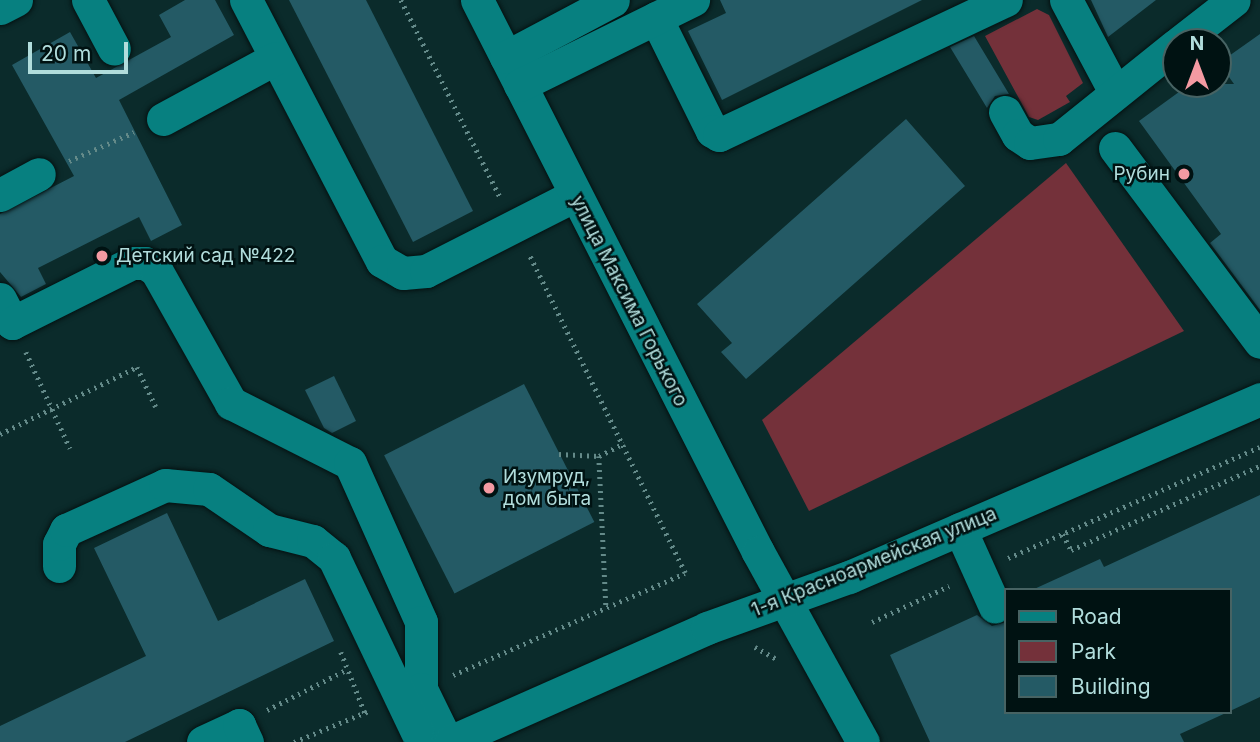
<!DOCTYPE html>
<html>
<head>
<meta charset="utf-8">
<style>
  body { margin:0 }
  #map { position:relative; width:1260px; height:742px; overflow:hidden; background:#0b2b2b; font-family:Inter,sans-serif }
  div>[style] { position:absolute }
  .green>* { inset:0; background:#74313a }
  .building>* { inset:0; background:#245a65; transform-origin:0 0 }
  .path>* { height:4.5px; margin-top:-2.25px; transform-origin:0; background:repeating-linear-gradient(90deg,#648a89 0 2px,transparent 0 7px) }
  .roads { filter:drop-shadow(0 0 2px #051111) drop-shadow(0 0 2px #051111) }
  .minor>* { height:33px; margin:-16.5px; padding:0 16.5px; transform-origin:16.5px; border-radius:16.5px; background:#078080 }
  .dots>* { width:19px; height:19px; translate:-50% -50%; box-sizing:border-box; border:4px solid #001212; border-radius:50% }
  span { translate:-50% -50%; white-space:nowrap; text-align:center; line-height:1.15; -webkit-text-stroke:5px #001212; paint-order:stroke }
  .poi-label { font-size:19px; color:#b1dddc }
  .right { translate:-100% -50%; text-align:right }
  .left { translate:0 -50%; text-align:left }
  .street-label { font-size:19px; color:#b1dddc }
  .legend { position:absolute; left:1004px; top:588px; width:228px; height:126px; box-sizing:border-box; background:#001212; border:2px solid #476363; margin:0; padding:9px 12px; list-style:none; font-size:21px; color:#b1dddc }
  .legend li { display:flex; align-items:center; gap:14px; height:35px }
  .legend b { width:35px; border:2px solid #476363 }
  .north { position:absolute; left:1162px; top:28px; width:70px; height:70px; box-sizing:border-box; background:#001212; border:2px solid #476363; border-radius:50%; rotate:0deg; font-size:19px; font-weight:700; line-height:28px; text-align:center; color:#b1dddc }
  .north::after { content:''; display:block; margin:auto; width:24px; height:32px; background:#f49aa2; clip-path:polygon(50% 0,100% 100%,50% 72%,0 100%) }
  .scale { position:absolute; left:28px; top:42px; width:100px; height:32px; box-sizing:border-box; border:4px solid #b1dddc; border-top:0; padding-left:9px; font-size:21px; line-height:24px; white-space:nowrap; color:#b1dddc; -webkit-text-stroke:5px #001212; paint-order:stroke }
</style>
</head>
<body>
<div id="map">
  <div class="green">
    <i style="clip-path:polygon(1037px 9px,1049px 15px,1083px 83px,1066px 96px,1070px 102px,1038px 120px,1029px 117px,985px 36px)"></i>
    <i style="clip-path:polygon(1066px 163px,1184px 331px,809px 511px,762px 420px)"></i>
  </div>
  <div class="building">
    <i style="clip-path:polygon(185px 0,215px 0,234px 35px,119px 100px,182px 225px,151px 241px,139px 217px,38px 268px,46px 284px,21px 297px,0 272px,0 214px,74px 176px,12px 65px,70px 32px,96px 78px,171px 37px,159px 15px)"></i>
    <i style="clip-path:polygon(289px 0,366px 0,473px 211px,413px 242px)"></i>
    <i style="clip-path:polygon(720px 0,922px 0,722px 100px,688px 31px,726px 13px)"></i>
    <i style="clip-path:polygon(1091px 0,1156px 0,1108px 37px)"></i>
    <i style="clip-path:polygon(1260px 34px,1260px 310px,1210px 243px,1221px 234px,1139px 121px,1190px 84px,1234px 84px,1219px 63px)"></i>
    <i style="clip-path:polygon(974px 36px,1009px 94px,995px 96px,987px 108px,950px 47px)"></i>
    <i style="clip-path:polygon(906px 119px,965px 186px,746px 379px,721px 352px,732px 343px,697px 304px)"></i>
    <i style="clip-path:polygon(334px 376px,356px 421px,332px 433px,324px 428px,305px 390px)"></i>
    <i style="left:524px;top:384px;width:155px;height:157px;rotate:63deg"></i>
    <i style="clip-path:polygon(1260px 495px,1260px 697px,1230px 711px,1230px 590px,1032px 590px,1100px 559px,1104px 567px)"></i>
    <i style="clip-path:polygon(167px 513px,218px 621px,305px 579px,334px 641px,125px 742px,0 742px,0 726px,146px 656px,94px 548px)"></i>
    <i style="clip-path:polygon(977px 615px,992px 626px,1006px 622px,1006px 712px,1228px 712px,1180px 734px,1184px 742px,930px 742px,890px 655px)"></i>
  </div>
  <div class="path">
    <i style="left:401px;top:0;width:220px;rotate:63.3deg"></i>
    <i style="left:69px;top:161px;width:71px;rotate:-24deg"></i>
    <i style="left:26px;top:352px;width:106px;rotate:65.4deg"></i>
    <i style="left:0;top:434px;width:153px;rotate:-26.1deg"></i>
    <i style="left:137px;top:367px;width:44px;rotate:64.6deg"></i>
    <i style="left:559px;top:454px;width:40px;rotate:2.9deg"></i>
    <i style="left:599px;top:456px;width:28px;rotate:-27deg"></i>
    <i style="left:599px;top:456px;width:150px;rotate:87.3deg"></i>
    <i style="left:1063px;top:534px;width:18px;rotate:63deg"></i>
    <i style="left:1071px;top:550px;width:207px;rotate:-24deg"></i>
    <i style="left:1008px;top:558px;width:275px;rotate:-23.8deg"></i>
    <i style="left:872px;top:622px;width:85px;rotate:-25.1deg"></i>
    <i style="left:755px;top:647px;width:26px;rotate:29deg"></i>
    <i style="left:341px;top:652px;width:66px;rotate:68.5deg"></i>
    <i style="left:453px;top:675px;width:253px;rotate:-23.7deg"></i>
    <i style="left:685px;top:573px;width:355px;rotate:-116.1deg"></i>
    <i style="left:267px;top:710px;width:89px;rotate:-26.9deg"></i>
    <i style="left:294px;top:742px;width:83px;rotate:-22.6deg"></i>
  </div>
  <div class="roads">
    <div class="minor">
      <i style="left:88px;top:0;width:55px;rotate:62deg"></i>
      <i style="left:246px;top:0;width:294px;rotate:62.5deg"></i>
      <i style="left:382px;top:261px;width:24px;rotate:30deg"></i>
      <i style="left:403px;top:273px;width:23px;rotate:-5deg"></i>
      <i style="left:426px;top:271px;width:167px;rotate:-27deg"></i>
      <i style="left:477px;top:0;width:619px;rotate:63.02deg"></i>
      <i style="left:758px;top:552px;width:217px;rotate:61.1deg"></i>
      <i style="left:1066px;top:0;width:104px;rotate:62deg"></i>
      <i style="left:0;top:8px;width:18px;rotate:-27deg"></i>
      <i style="left:656px;top:18px;width:126px;rotate:63.6deg"></i>
      <i style="left:712px;top:131px;width:8px;rotate:30deg"></i>
      <i style="left:719px;top:135px;width:317px;rotate:-25.2deg"></i>
      <i style="left:1180px;top:42px;width:68px;rotate:-37.9deg"></i>
      <i style="left:506px;top:57px;width:121px;rotate:-28deg"></i>
      <i style="left:520px;top:85px;width:193px;rotate:-26.2deg"></i>
      <i style="left:1005px;top:112px;width:26px;rotate:61deg"></i>
      <i style="left:1018px;top:135px;width:14px;rotate:34deg"></i>
      <i style="left:1030px;top:143px;width:29px;rotate:-8deg"></i>
      <i style="left:1059px;top:139px;width:150px;rotate:-38.8deg"></i>
      <i style="left:163px;top:119px;width:128px;rotate:-28.4deg"></i>
      <i style="left:1115px;top:148px;width:242px;rotate:53.2deg"></i>
      <i style="left:0;top:195px;width:44px;rotate:-28.3deg"></i>
      <i style="left:0;top:299px;width:27px;rotate:63deg"></i>
      <i style="left:12px;top:323px;width:134px;rotate:-26.6deg"></i>
      <i style="left:132px;top:263px;width:13px"></i>
      <i style="left:145px;top:263px;width:13px;rotate:32deg"></i>
      <i style="left:156px;top:270px;width:153px;rotate:60.6deg"></i>
      <i style="left:231px;top:403px;width:133px;rotate:26.8deg"></i>
      <i style="left:350px;top:463px;width:174px;rotate:65.9deg"></i>
      <i style="left:421px;top:622px;width:67px;rotate:90deg"></i>
      <i style="left:421px;top:689px;width:59px;rotate:63.9deg"></i>
      <i style="left:960px;top:529px;width:85px;rotate:65.8deg"></i>
      <i style="left:59px;top:566px;width:22px;rotate:-90deg"></i>
      <i style="left:59px;top:544px;width:16px;rotate:-63deg"></i>
      <i style="left:66px;top:530px;width:109px;rotate:-24.4deg"></i>
      <i style="left:165px;top:485px;width:44px;rotate:5.2deg"></i>
      <i style="left:209px;top:489px;width:73px;rotate:34.3deg"></i>
      <i style="left:269px;top:530px;width:45px;rotate:14deg"></i>
      <i style="left:313px;top:541px;width:27px;rotate:39deg"></i>
      <i style="left:334px;top:558px;width:193px;rotate:64.5deg"></i>
      <i style="left:203px;top:742px;width:40px;rotate:-25deg"></i>
      <i style="left:239px;top:725px;width:19px;rotate:65deg"></i>
      <i style="left:450px;top:742px;width:281px;rotate:-23.9deg"></i>
      <i style="left:707px;top:628px;width:151px;rotate:-19.8deg"></i>
      <i style="left:849px;top:577px;width:448px;rotate:-23.4deg"></i>
    </div>
  </div>
  <div class="dots">
    <i style="left:1184px;top:174px;background:#f49aa2"></i>
    <i style="left:102px;top:256px;background:#f49aa2"></i>
    <i style="left:489px;top:488px;background:#f49aa2"></i>
  </div>
  <div class="poi-label">
    <span class="right" style="left:1170px;top:174px">Рубин</span>
    <span class="left" style="left:116px;top:256px">Детский сад №422</span>
    <span class="left" style="left:503px;top:488px">Изумруд,<br>дом быта</span>
  </div>
  <div class="street-label">
    <span style="left:629px;top:301px;rotate:63deg">улица Максима Горького</span>
    <span style="left:874px;top:562px;rotate:-22deg">1-я Красноармейская улица</span>
  </div>
  <ul class="legend">
  <li><b style="height:9px;background:#078080"></b>Road</li>
  <li><b style="height:19px;background:#74313a"></b>Park</li>
  <li><b style="height:19px;background:#245a65"></b>Building</li>
  </ul>
  <div class="north">N</div>
  <div class="scale">20 m</div>
</div>
</body>
</html>
